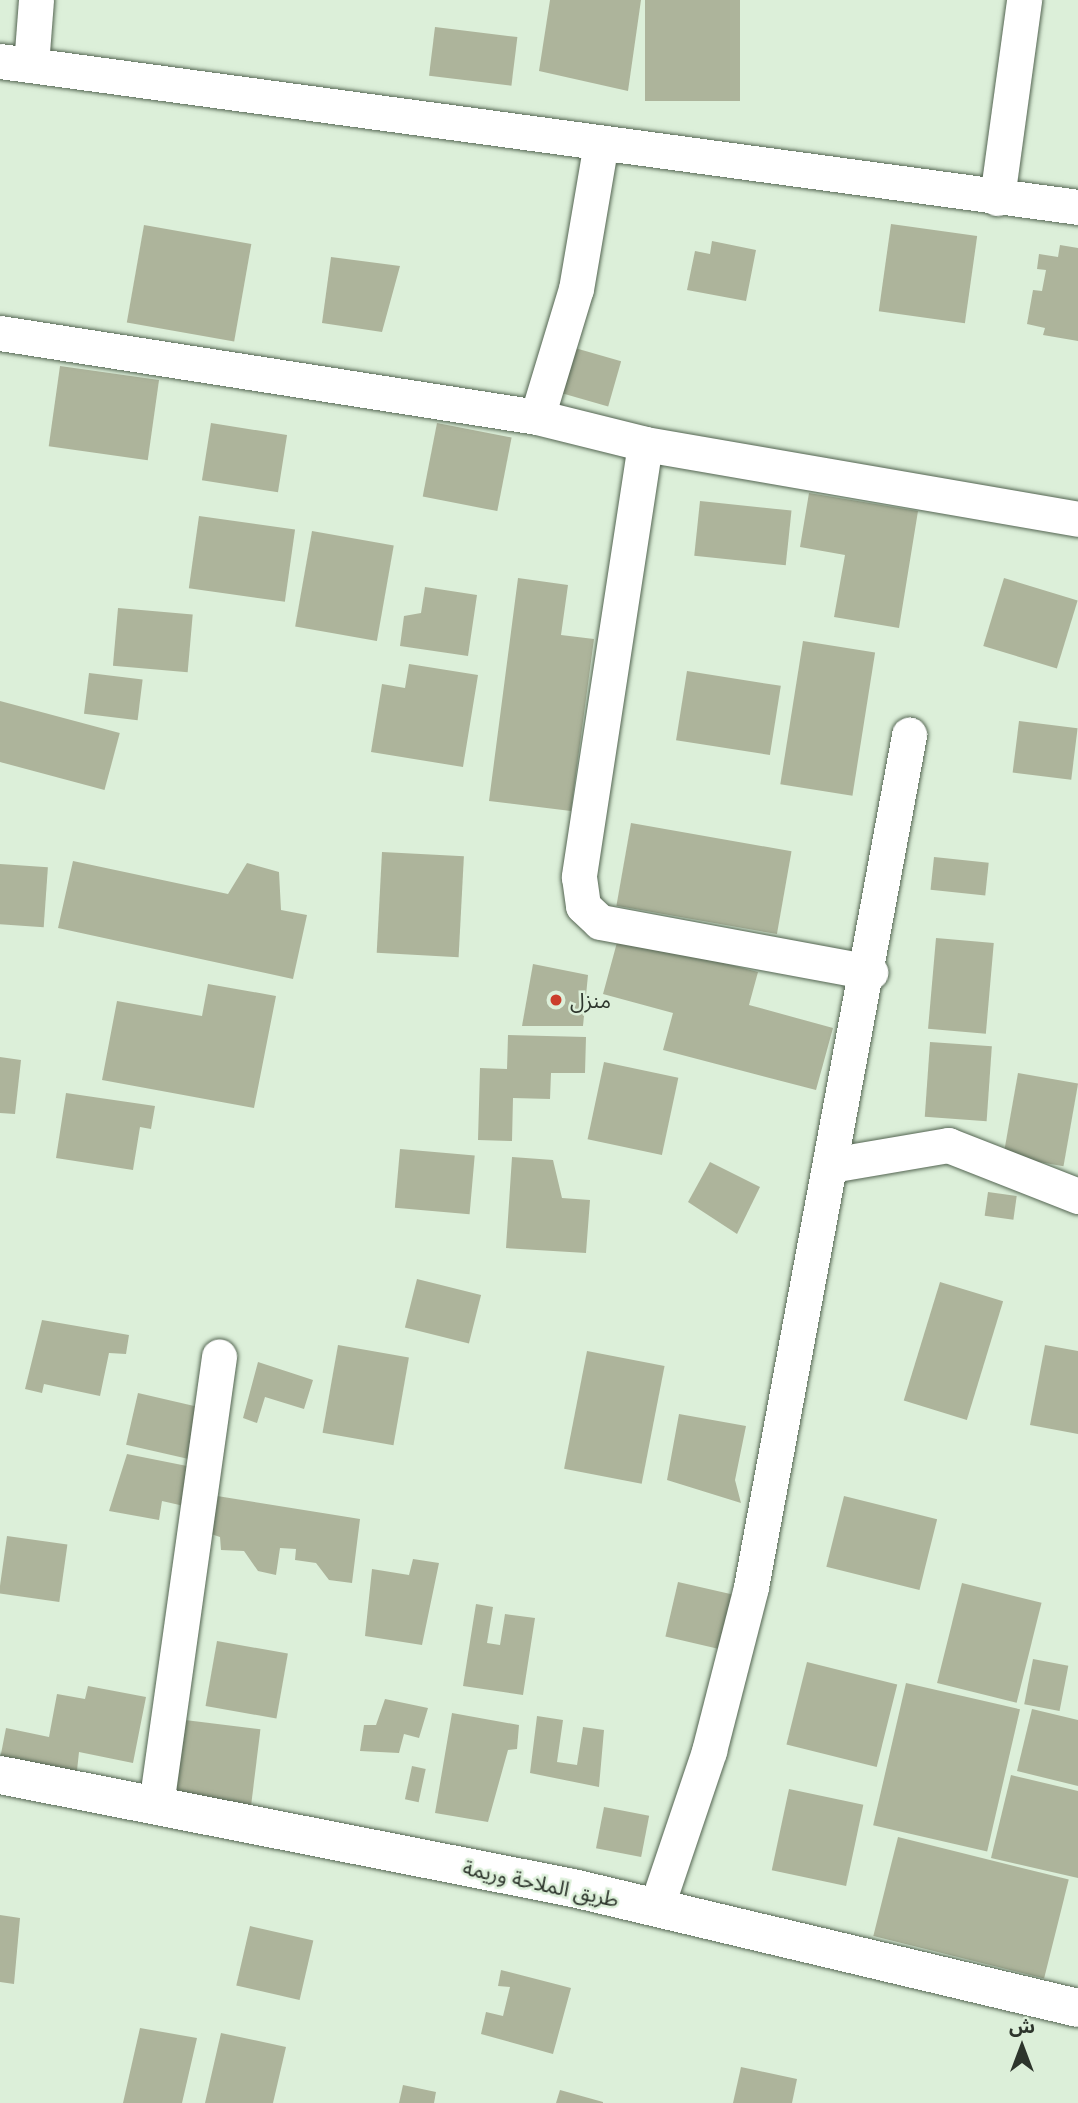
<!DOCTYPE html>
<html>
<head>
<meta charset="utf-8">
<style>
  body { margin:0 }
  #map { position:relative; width:1078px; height:2103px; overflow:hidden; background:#dcefd9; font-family:Lato,"Noto Sans Arabic",sans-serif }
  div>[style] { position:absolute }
  .building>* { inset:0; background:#adb49b; transform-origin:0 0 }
  .roads { filter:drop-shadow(0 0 2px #546552) drop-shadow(0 0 2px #546552) }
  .minor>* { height:35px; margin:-17.5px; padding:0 17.5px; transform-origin:17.5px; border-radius:17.5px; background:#fff }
  .tertiary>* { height:38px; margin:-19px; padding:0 19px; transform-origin:19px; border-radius:19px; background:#fff }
  .dots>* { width:19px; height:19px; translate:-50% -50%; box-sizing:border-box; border:4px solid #dcefd9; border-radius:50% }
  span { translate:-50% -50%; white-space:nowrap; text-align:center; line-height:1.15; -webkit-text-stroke:5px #dcefd9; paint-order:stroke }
  .poi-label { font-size:21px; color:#2d352c }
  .left { translate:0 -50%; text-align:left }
  .street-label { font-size:21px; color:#2d352c }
  .north { position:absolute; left:987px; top:2012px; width:70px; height:70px; -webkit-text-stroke:5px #dcefd9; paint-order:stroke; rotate:0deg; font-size:19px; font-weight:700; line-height:28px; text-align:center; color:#2d352c }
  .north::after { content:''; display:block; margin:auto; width:24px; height:32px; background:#2d352c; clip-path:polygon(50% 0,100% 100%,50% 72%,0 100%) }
</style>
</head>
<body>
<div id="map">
  <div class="building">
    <i style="clip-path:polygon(550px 0,641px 0,628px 91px,539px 71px)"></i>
    <i style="left:645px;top:0;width:95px;height:101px"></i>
    <i style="left:435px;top:27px;width:83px;height:49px;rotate:7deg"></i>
    <i style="left:891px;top:224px;width:87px;height:88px;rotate:8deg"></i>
    <i style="left:144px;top:225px;width:109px;height:99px;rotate:10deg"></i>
    <i style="clip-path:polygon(712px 241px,756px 250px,746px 301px,687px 290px,695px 251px,710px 254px)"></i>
    <i style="clip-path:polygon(1060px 245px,1078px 248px,1078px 341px,1043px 335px,1045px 328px,1027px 324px,1033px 290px,1042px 291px,1046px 270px,1037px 269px,1039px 254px,1058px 257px)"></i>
    <i style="clip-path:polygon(331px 257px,400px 266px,382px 332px,322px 323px)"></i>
    <i style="left:575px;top:348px;width:48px;height:47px;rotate:16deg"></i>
    <i style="left:60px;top:366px;width:100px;height:81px;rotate:8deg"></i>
    <i style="left:211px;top:423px;width:77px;height:58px;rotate:9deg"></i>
    <i style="left:437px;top:423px;width:76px;height:75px;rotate:11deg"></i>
    <i style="clip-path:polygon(809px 493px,918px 511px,899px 628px,834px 617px,845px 555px,800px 547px)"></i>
    <i style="left:700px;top:501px;width:92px;height:55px;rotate:6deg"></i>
    <i style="left:199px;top:516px;width:97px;height:73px;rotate:8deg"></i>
    <i style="left:312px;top:531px;width:83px;height:97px;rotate:10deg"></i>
    <i style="clip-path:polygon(518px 578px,568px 585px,561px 635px,594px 639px,571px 811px,489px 801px)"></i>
    <i style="left:1004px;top:578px;width:77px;height:71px;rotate:17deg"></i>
    <i style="clip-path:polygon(425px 587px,477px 595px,468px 656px,400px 646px,404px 616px,421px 613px)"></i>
    <i style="left:118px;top:608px;width:75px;height:58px;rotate:5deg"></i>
    <i style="left:803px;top:641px;width:73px;height:145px;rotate:9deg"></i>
    <i style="clip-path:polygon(409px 664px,478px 675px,463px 767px,371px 752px,382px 684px,405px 688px)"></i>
    <i style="left:687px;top:671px;width:95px;height:70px;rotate:9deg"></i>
    <i style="left:89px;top:673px;width:54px;height:41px;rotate:7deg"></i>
    <i style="left:0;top:701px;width:124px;height:59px;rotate:15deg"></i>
    <i style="left:1019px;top:721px;width:59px;height:52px;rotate:7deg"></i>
    <i style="left:631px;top:823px;width:163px;height:84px;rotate:10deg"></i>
    <i style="left:382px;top:852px;width:82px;height:101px;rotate:3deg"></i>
    <i style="left:934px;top:857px;width:55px;height:33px;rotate:6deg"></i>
    <i style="clip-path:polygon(73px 861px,228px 894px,247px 863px,279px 872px,281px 910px,307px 915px,293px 979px,58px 928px)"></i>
    <i style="left:0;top:864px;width:48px;height:60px;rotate:4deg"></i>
    <i style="clip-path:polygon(619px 935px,758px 972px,749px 1005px,833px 1028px,816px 1090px,663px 1050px,673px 1013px,603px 994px)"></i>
    <i style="left:936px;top:938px;width:58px;height:91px;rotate:5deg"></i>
    <i style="clip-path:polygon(533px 964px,588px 975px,583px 1026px,522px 1026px)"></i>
    <i style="clip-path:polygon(208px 984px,276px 996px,254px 1108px,102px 1080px,117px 1001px,202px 1016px)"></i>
    <i style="clip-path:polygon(508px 1035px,586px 1037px,585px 1073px,551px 1073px,550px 1099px,513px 1098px,512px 1141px,478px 1140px,480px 1068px,507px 1069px)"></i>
    <i style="left:930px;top:1042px;width:62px;height:75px;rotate:4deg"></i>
    <i style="clip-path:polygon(0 1057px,21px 1060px,15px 1114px,0 1113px)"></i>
    <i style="left:604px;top:1062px;width:76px;height:79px;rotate:12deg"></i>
    <i style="left:1018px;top:1073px;width:61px;height:84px;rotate:10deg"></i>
    <i style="clip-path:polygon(66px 1093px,155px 1106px,151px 1129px,140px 1127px,133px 1170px,56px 1158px)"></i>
    <i style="left:400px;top:1149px;width:75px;height:59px;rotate:5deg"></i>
    <i style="clip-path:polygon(512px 1157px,553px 1160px,562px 1198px,590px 1200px,586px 1253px,506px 1248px)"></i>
    <i style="clip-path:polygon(710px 1162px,760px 1187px,737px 1234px,688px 1202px)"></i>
    <i style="left:988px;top:1192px;width:29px;height:24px;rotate:8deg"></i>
    <i style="left:417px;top:1279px;width:66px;height:50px;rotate:14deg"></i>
    <i style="left:940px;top:1282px;width:66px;height:124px;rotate:17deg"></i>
    <i style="clip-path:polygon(42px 1320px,129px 1335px,126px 1354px,109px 1353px,100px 1396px,44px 1384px,42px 1393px,25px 1389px)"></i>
    <i style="left:338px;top:1345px;width:72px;height:89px;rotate:10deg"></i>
    <i style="clip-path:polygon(1045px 1345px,1078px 1351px,1078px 1434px,1030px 1425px)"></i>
    <i style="left:587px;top:1351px;width:79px;height:120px;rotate:11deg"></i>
    <i style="clip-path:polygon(258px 1362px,313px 1380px,304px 1409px,265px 1397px,257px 1423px,243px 1418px)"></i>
    <i style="left:138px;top:1393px;width:71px;height:53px;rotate:13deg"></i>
    <i style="clip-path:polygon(679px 1414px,746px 1426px,735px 1480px,741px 1503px,667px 1480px)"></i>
    <i style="clip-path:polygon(127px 1454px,192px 1467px,184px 1506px,162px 1501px,159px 1520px,109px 1511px)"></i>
    <i style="clip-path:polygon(211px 1495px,360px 1519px,352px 1583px,329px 1580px,316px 1563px,295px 1560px,296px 1549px,280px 1548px,276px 1575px,258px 1571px,244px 1551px,221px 1550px,220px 1537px,205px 1532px)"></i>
    <i style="left:844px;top:1496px;width:96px;height:73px;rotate:14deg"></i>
    <i style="left:7px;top:1536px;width:61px;height:58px;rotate:8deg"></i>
    <i style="clip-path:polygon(413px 1559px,439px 1563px,422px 1645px,365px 1636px,372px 1569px,409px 1575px)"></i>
    <i style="left:678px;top:1582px;width:65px;height:56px;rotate:13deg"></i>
    <i style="left:962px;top:1583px;width:82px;height:103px;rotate:14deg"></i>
    <i style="clip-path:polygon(476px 1604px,493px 1607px,487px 1643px,500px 1645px,505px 1614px,535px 1618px,523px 1695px,463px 1686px)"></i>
    <i style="left:217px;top:1641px;width:72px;height:66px;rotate:10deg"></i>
    <i style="left:1033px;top:1659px;width:36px;height:46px;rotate:11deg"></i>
    <i style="left:807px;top:1662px;width:93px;height:85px;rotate:14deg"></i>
    <i style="left:906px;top:1683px;width:117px;height:146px;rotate:13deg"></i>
    <i style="clip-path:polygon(88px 1686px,146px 1697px,133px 1763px,79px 1752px,76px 1780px,0 1759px,6px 1728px,49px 1737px,57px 1694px,85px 1699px)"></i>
    <i style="clip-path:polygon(385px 1699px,428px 1708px,419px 1738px,404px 1734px,399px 1753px,360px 1751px,364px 1725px,376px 1725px)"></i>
    <i style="clip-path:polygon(1032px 1709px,1078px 1720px,1078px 1786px,1017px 1771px)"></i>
    <i style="clip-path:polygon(452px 1713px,519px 1725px,517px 1749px,508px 1750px,488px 1822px,435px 1813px)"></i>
    <i style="clip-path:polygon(537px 1716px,563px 1720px,557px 1762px,577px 1765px,583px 1727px,604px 1730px,599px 1787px,530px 1773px)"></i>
    <i style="left:185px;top:1720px;width:76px;height:80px;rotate:7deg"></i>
    <i style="left:412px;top:1766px;width:14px;height:34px;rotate:12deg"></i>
    <i style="clip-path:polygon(1011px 1775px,1078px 1791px,1078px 1878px,991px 1858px)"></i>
    <i style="left:789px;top:1789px;width:76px;height:83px;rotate:12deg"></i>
    <i style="left:604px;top:1807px;width:46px;height:42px;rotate:11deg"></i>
    <i style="left:898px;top:1837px;width:176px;height:102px;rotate:14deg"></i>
    <i style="clip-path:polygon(0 1915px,20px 1918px,14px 1984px,0 1982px)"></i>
    <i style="left:250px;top:1926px;width:65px;height:61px;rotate:13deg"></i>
    <i style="clip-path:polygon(501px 1970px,571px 1988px,553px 2054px,481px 2034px,486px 2012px,503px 2016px,510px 1987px,498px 1986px)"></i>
    <i style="clip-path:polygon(140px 2028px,197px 2038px,182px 2103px,123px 2103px)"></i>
    <i style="clip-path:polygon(221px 2033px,286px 2047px,273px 2103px,205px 2103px)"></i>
    <i style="clip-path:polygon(741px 2067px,797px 2079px,792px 2103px,733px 2103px)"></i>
    <i style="clip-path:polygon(403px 2085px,436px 2092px,434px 2103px,399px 2103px)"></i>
    <i style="clip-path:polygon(560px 2090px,603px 2102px,603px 2103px,556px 2103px)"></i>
  </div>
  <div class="roads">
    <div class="minor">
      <i style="left:0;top:61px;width:1088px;rotate:7.71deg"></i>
      <i style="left:31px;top:65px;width:65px;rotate:-85.6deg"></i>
      <i style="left:997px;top:198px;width:200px;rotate:-82.2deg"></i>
      <i style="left:0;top:333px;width:544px;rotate:8.89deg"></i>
      <i style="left:537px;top:417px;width:111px;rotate:14deg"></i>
      <i style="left:645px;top:444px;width:439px;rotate:9.8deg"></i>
      <i style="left:537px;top:417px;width:134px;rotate:-73.1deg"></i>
      <i style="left:576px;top:289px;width:148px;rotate:-80.3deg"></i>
      <i style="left:645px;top:444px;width:438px;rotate:98.7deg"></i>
      <i style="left:579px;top:877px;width:29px;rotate:82deg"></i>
      <i style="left:583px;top:906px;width:23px;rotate:43deg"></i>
      <i style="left:600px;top:922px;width:275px;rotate:10.5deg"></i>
      <i style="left:831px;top:1165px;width:119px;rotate:-9.7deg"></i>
      <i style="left:948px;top:1145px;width:140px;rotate:21.4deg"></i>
      <i style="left:156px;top:1805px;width:453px;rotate:-82deg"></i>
      <i style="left:656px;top:1908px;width:166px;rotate:-71.3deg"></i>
      <i style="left:709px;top:1751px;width:169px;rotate:-75.6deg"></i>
      <i style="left:751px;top:1587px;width:867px;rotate:-79.49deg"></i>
    </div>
    <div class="tertiary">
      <i style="left:0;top:1775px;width:584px;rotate:11.16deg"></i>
      <i style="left:573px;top:1888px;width:519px;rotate:13.37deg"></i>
    </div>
  </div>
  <div class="dots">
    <i style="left:556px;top:1000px;background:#cb3e2c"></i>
  </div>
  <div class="poi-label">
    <span class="left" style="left:570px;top:1000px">منزل</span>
  </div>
  <div class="street-label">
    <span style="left:541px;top:1883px;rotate:12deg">طريق الملاحة وريمة</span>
  </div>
  <div class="north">ش</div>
</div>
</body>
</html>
